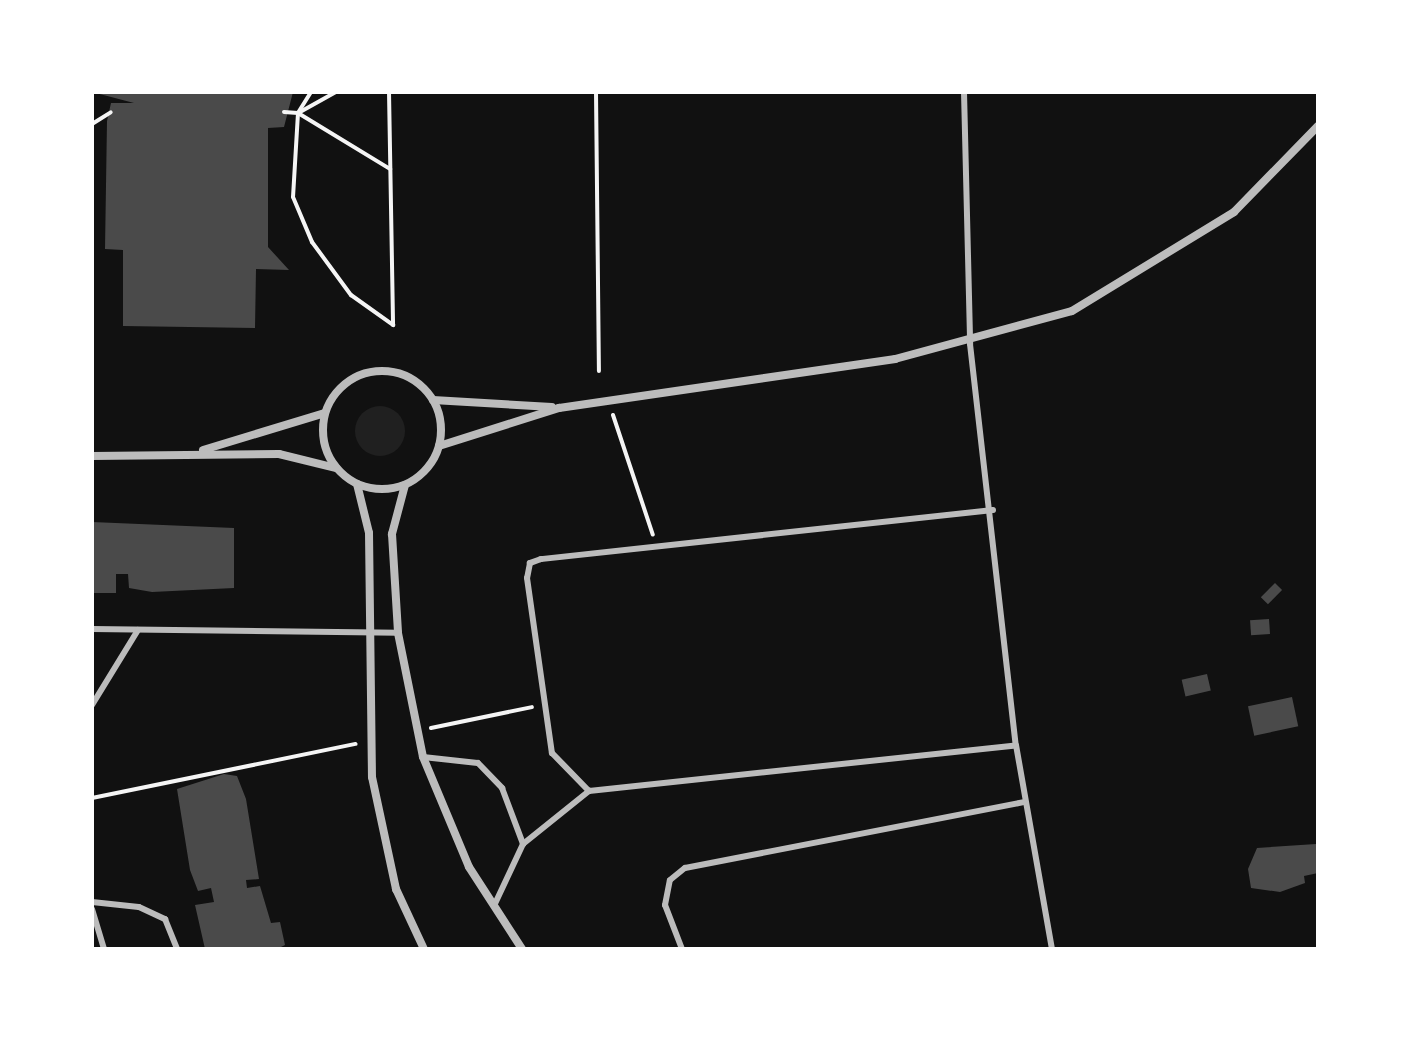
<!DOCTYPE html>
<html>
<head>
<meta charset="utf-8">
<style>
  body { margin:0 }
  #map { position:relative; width:1410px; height:1041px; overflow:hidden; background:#111; font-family:Cabin,sans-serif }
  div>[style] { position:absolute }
  .green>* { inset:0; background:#202020 }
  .round { border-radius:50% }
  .building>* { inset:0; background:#4a4a4a; transform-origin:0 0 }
  .path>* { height:4px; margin:-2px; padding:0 2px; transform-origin:2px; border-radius:2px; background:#f5f5f5 }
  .service>* { height:6px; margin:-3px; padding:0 3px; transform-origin:3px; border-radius:3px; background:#bcbcbc }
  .minor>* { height:8px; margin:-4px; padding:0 4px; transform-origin:4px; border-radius:4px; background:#bcbcbc }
  .minor>.ring { margin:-4px; padding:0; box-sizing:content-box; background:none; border:8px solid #bcbcbc; border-radius:50% }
  span { translate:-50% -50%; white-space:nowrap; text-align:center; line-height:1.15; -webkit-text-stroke:6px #fff; paint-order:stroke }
  .frame { position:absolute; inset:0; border:94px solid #fff; pointer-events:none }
</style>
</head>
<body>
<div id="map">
  <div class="green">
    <i class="round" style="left:355px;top:406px;width:50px;height:50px"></i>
  </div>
  <div class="building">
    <i style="clip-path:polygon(92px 92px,293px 92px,284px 127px,268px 128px,268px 247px,289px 270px,256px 269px,255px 328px,123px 326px,123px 250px,105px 249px,107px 121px,111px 103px,134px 103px)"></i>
    <i style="clip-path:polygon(92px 522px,234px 528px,234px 588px,152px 592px,129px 588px,128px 574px,116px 574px,116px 593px,92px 593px)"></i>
    <i style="left:1275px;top:583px;width:10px;height:20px;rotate:45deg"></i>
    <i style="left:1269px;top:619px;width:15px;height:19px;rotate:86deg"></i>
    <i style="left:1207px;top:674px;width:17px;height:26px;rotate:77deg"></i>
    <i style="left:1292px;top:697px;width:30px;height:45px;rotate:78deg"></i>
    <i style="clip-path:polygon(224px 774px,237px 776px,246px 799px,259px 879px,246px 880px,247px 888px,260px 886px,271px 923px,280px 922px,285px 945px,277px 949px,205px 949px,195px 905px,214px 902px,211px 888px,198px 891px,190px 870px,177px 789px)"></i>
    <i style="clip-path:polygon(1316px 844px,1318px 873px,1304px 876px,1305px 883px,1280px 892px,1251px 888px,1248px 869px,1257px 848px)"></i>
  </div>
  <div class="path">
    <i style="left:311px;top:92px;width:25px;rotate:122deg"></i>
    <i style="left:298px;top:113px;width:84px;rotate:93.4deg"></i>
    <i style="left:293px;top:197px;width:49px;rotate:67.1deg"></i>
    <i style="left:312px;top:242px;width:66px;rotate:53.7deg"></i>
    <i style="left:351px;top:295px;width:52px;rotate:35.5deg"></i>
    <i style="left:389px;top:92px;width:233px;rotate:89deg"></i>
    <i style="left:596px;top:92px;width:279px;rotate:89.4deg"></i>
    <i style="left:284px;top:112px;width:14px;rotate:4deg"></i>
    <i style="left:298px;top:113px;width:108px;rotate:31.3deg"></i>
    <i style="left:300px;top:112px;width:41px;rotate:-29.1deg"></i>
    <i style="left:92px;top:124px;width:22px;rotate:-32deg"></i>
    <i style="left:613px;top:415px;width:126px;rotate:71.6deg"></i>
    <i style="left:431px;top:728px;width:103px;rotate:-11.7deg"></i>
    <i style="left:92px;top:798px;width:269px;rotate:-11.6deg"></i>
  </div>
  <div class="service">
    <i style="left:964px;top:92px;width:252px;rotate:88.6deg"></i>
    <i style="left:970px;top:344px;width:404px;rotate:83.5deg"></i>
    <i style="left:1016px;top:745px;width:207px;rotate:80deg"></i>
    <i style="left:993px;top:510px;width:455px;rotate:173.8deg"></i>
    <i style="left:541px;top:559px;width:12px;rotate:160deg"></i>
    <i style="left:530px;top:563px;width:15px;rotate:101deg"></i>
    <i style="left:527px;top:578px;width:177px;rotate:81.9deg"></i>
    <i style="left:552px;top:753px;width:53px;rotate:45.8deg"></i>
    <i style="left:589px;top:791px;width:429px;rotate:-6.1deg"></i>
    <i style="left:92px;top:629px;width:306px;rotate:0.7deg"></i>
    <i style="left:92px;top:705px;width:88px;rotate:-58.5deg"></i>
    <i style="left:423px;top:757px;width:55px;rotate:6.2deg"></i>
    <i style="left:478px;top:763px;width:35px;rotate:46deg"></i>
    <i style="left:502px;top:788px;width:60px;rotate:69.4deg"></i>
    <i style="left:523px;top:844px;width:68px;rotate:115.1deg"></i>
    <i style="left:523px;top:844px;width:85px;rotate:-38.8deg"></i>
    <i style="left:92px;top:902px;width:47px;rotate:6.1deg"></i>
    <i style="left:139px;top:907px;width:29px;rotate:25deg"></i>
    <i style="left:165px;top:919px;width:32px;rotate:68deg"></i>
    <i style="left:92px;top:909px;width:42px;rotate:73.3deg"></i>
    <i style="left:682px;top:949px;width:47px;rotate:-111.1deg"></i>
    <i style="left:665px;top:905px;width:25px;rotate:-79deg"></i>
    <i style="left:670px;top:880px;width:19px;rotate:-39deg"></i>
    <i style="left:685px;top:868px;width:345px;rotate:-11deg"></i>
  </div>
  <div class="minor">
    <i class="ring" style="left:323px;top:371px;width:110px;height:110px"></i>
    <i style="left:433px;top:400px;width:119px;rotate:3.4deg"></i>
    <i style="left:439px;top:446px;width:126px;rotate:-17.6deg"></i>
    <i style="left:559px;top:408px;width:340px;rotate:-8.3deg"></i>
    <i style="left:895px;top:359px;width:183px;rotate:-15.2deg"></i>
    <i style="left:1072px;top:311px;width:190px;rotate:-31.4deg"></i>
    <i style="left:1234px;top:212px;width:120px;rotate:-45.7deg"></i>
    <i style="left:203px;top:450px;width:127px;rotate:-16.9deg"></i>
    <i style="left:92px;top:456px;width:187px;rotate:-0.6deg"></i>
    <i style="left:279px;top:454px;width:59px;rotate:13.8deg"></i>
    <i style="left:357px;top:484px;width:50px;rotate:76.2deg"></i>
    <i style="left:369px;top:533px;width:244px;rotate:89.3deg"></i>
    <i style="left:372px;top:777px;width:115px;rotate:77.9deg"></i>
    <i style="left:396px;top:889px;width:66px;rotate:65deg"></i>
    <i style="left:405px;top:485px;width:51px;rotate:104.9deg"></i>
    <i style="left:392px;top:534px;width:99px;rotate:86.5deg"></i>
    <i style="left:398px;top:633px;width:126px;rotate:78.6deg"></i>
    <i style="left:423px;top:757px;width:119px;rotate:67.3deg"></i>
    <i style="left:469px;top:867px;width:98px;rotate:57.1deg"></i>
  </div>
  <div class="frame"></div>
</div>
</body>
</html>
